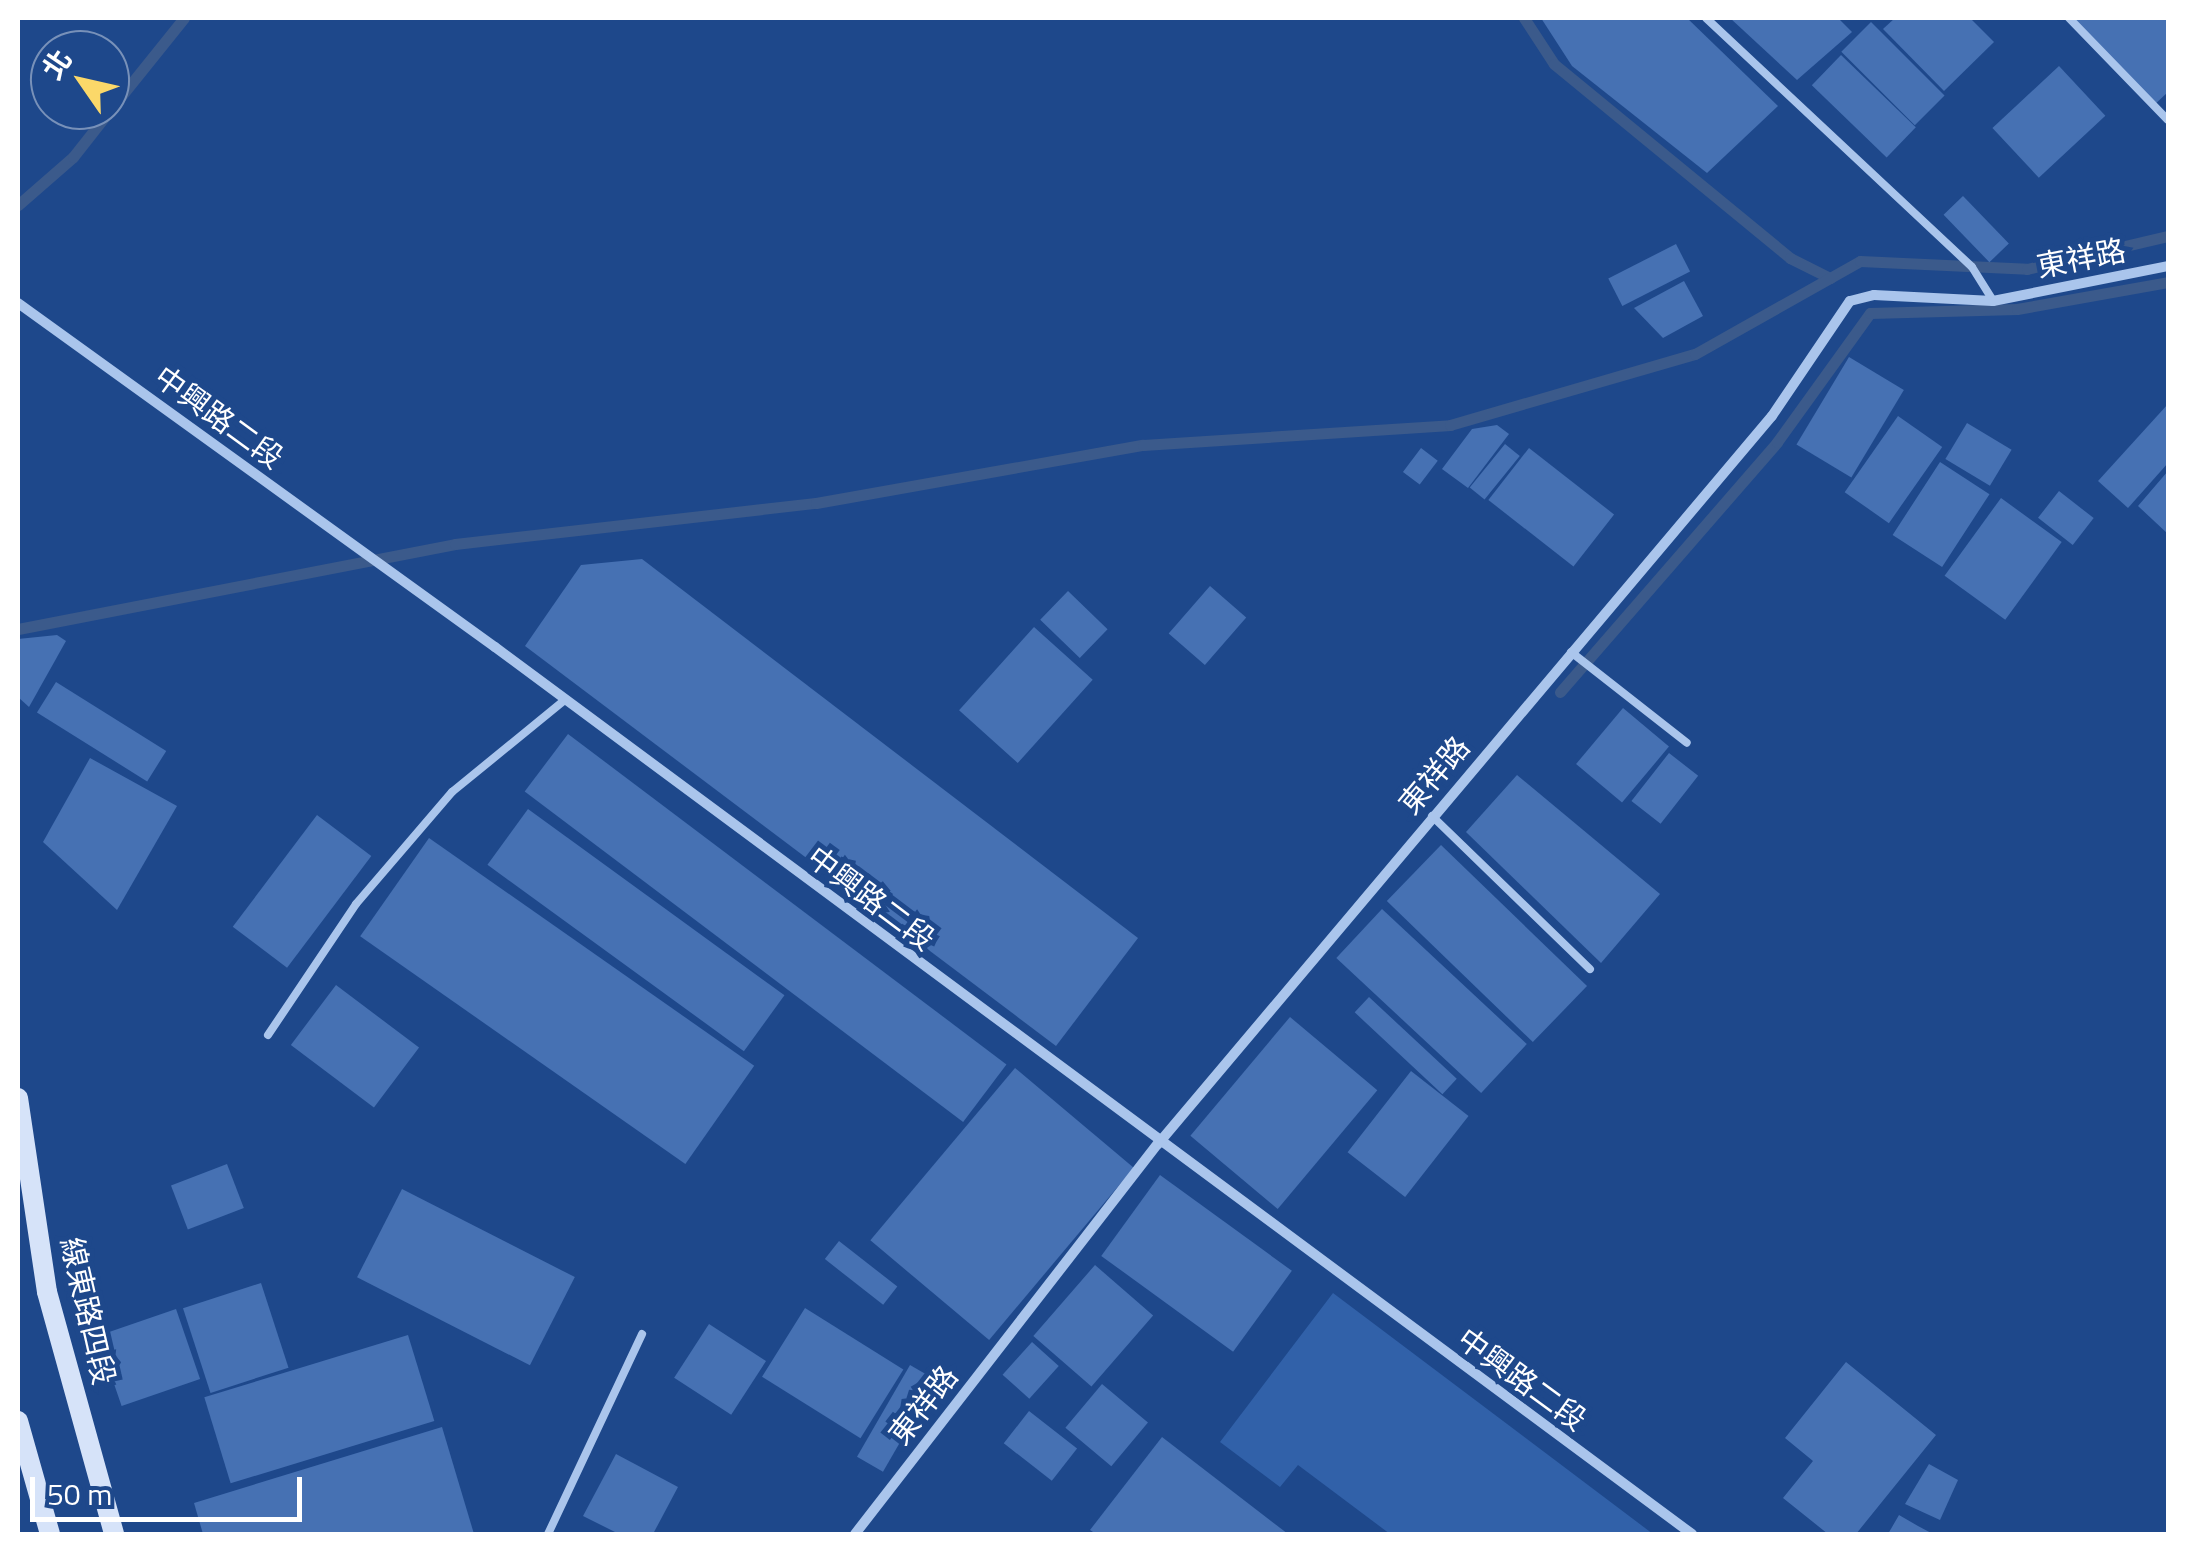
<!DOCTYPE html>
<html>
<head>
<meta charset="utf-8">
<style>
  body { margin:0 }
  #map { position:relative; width:2186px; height:1552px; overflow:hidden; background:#1e488b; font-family:"Titillium Web","Noto Sans TC",sans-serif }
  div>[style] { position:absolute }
  .green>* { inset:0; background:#3161a9 }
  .stream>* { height:11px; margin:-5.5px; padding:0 5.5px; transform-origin:5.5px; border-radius:5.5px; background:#3b5a8b }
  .building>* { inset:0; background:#4671b3; transform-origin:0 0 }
  .service>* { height:8px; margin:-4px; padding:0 4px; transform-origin:4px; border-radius:4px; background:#aac5ec }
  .minor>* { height:10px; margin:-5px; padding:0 5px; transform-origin:5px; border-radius:5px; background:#aac5ec }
  .secondary>* { height:20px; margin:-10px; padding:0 10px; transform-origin:10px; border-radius:10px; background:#d6e3f9 }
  span { translate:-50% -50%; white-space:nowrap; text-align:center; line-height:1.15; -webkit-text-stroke:10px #1e488b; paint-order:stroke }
  .street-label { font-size:30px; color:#fff }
  .frame { position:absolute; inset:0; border:20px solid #fff; pointer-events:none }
  .north { position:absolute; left:30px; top:30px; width:100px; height:100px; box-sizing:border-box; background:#1e488b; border:2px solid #7891b9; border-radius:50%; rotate:304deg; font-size:28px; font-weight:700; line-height:40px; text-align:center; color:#fff }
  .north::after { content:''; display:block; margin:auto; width:35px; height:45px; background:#fbd869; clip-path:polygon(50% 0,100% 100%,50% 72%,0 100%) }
  .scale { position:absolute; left:30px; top:1477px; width:272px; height:45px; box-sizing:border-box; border:5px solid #fff; border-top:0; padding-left:12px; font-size:30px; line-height:35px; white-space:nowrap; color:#fff; -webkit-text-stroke:8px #1e488b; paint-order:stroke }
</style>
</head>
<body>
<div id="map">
  <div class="green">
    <i style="clip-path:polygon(1333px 1293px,1653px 1534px,1390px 1534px,1298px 1465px,1280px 1487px,1220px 1442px)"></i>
  </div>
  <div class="stream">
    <i style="left:1524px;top:18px;width:55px;rotate:56.9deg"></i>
    <i style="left:1554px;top:64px;width:306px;rotate:39.4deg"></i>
    <i style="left:1790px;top:258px;width:45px;rotate:26.6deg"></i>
    <i style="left:110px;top:110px;width:118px;rotate:-51.2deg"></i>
    <i style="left:18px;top:205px;width:73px;rotate:-41.1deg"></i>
    <i style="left:73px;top:157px;width:60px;rotate:-51.8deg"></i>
    <i style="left:18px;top:629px;width:445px;rotate:-11deg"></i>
    <i style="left:455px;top:544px;width:363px;rotate:-6.5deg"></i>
    <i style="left:816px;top:503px;width:332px;rotate:-10.1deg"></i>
    <i style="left:1143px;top:445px;width:308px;rotate:-3.7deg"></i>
    <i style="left:1450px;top:425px;width:255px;rotate:-16.2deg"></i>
    <i style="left:1695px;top:354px;width:189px;rotate:-29.4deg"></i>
    <i style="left:1860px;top:261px;width:167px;rotate:2.7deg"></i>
    <i style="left:2027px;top:269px;width:145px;rotate:-13.2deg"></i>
    <i style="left:1560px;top:692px;width:331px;rotate:-49deg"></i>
    <i style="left:1777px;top:442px;width:159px;rotate:-54.2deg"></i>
    <i style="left:1870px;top:313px;width:147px;rotate:-1.6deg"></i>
    <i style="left:2017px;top:309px;width:153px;rotate:-10.1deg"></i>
  </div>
  <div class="building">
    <i style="clip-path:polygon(1541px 18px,1687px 18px,1778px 106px,1707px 173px,1572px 66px)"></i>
    <i style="clip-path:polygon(1730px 18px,1838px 18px,1852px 32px,1797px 80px)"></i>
    <i style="clip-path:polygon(1895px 18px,1970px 18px,1994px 42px,1944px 91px,1883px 29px)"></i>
    <i style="clip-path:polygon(2070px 18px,2168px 18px,2168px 92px,2153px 106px)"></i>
    <i style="left:1871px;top:22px;width:104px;height:42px;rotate:45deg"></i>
    <i style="left:1841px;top:55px;width:104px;height:42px;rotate:44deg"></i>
    <i style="left:2059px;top:66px;width:68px;height:91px;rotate:47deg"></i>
    <i style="left:1963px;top:196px;width:66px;height:27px;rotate:46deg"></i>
    <i style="left:1676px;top:244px;width:31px;height:76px;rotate:63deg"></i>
    <i style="clip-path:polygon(1684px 281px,1703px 316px,1663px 338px,1634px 308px)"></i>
    <i style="left:1849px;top:357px;width:64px;height:102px;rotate:31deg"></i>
    <i style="clip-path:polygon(2168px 404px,2168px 463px,2128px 508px,2098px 481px)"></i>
    <i style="left:1898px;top:416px;width:54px;height:93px;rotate:35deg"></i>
    <i style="left:1967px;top:423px;width:52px;height:42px;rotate:31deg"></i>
    <i style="clip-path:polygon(1497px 425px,1509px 434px,1468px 488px,1442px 469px,1472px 429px)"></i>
    <i style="left:1505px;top:444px;width:19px;height:56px;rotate:39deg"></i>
    <i style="left:1421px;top:448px;width:21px;height:30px;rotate:37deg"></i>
    <i style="left:1529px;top:448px;width:108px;height:66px;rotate:38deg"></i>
    <i style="left:1940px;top:462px;width:59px;height:87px;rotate:33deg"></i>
    <i style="clip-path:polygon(2168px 471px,2168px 534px,2138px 506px)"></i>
    <i style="left:2059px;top:491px;width:44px;height:34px;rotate:38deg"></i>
    <i style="left:2001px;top:498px;width:75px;height:96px;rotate:36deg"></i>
    <i style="clip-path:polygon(642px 559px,1138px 938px,1056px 1046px,525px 646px,581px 565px)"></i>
    <i style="left:1210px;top:586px;width:48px;height:63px;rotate:41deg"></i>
    <i style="left:1068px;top:591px;width:55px;height:40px;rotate:44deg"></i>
    <i style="left:1034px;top:627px;width:79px;height:112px;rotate:42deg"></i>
    <i style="clip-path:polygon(57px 635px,66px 641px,29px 707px,18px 697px,18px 639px)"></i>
    <i style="left:56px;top:682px;width:130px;height:36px;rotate:32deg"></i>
    <i style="left:1623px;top:708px;width:60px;height:73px;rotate:40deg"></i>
    <i style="left:568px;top:734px;width:549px;height:72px;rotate:37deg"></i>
    <i style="left:1669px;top:753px;width:37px;height:61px;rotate:38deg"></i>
    <i style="clip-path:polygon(90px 758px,177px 806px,117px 910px,43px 842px)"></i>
    <i style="clip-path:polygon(1517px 775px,1660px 894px,1601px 963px,1466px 832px)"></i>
    <i style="left:528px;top:809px;width:317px;height:69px;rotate:36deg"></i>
    <i style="left:317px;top:815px;width:68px;height:140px;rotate:37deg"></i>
    <i style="left:429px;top:838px;width:397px;height:120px;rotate:35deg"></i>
    <i style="left:1441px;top:845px;width:203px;height:78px;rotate:44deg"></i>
    <i style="left:1382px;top:909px;width:198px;height:67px;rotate:43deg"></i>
    <i style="left:336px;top:985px;width:104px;height:75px;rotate:37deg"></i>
    <i style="left:1369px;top:997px;width:120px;height:21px;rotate:43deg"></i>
    <i style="left:1290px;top:1017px;width:114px;height:155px;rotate:40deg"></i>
    <i style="left:1015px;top:1068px;width:155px;height:225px;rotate:40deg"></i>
    <i style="left:1411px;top:1071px;width:73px;height:103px;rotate:38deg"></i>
    <i style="left:227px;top:1164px;width:47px;height:60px;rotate:69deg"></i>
    <i style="left:1160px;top:1175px;width:163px;height:100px;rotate:36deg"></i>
    <i style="left:402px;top:1189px;width:194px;height:99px;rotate:27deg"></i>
    <i style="left:839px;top:1241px;width:74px;height:23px;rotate:38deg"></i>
    <i style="left:1095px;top:1265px;width:77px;height:94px;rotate:41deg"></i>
    <i style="left:261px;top:1283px;width:89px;height:82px;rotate:72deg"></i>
    <i style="left:805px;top:1308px;width:116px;height:81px;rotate:32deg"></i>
    <i style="left:176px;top:1309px;width:74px;height:83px;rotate:71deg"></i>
    <i style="left:709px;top:1324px;width:68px;height:64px;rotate:33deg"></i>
    <i style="left:408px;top:1335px;width:90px;height:213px;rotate:73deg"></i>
    <i style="left:1032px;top:1342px;width:36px;height:44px;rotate:42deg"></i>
    <i style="clip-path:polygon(1846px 1362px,1936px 1435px,1856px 1534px,1828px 1534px,1783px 1498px,1813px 1461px,1785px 1438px)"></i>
    <i style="left:910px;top:1365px;width:30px;height:106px;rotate:30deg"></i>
    <i style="left:1102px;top:1384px;width:60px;height:57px;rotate:40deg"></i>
    <i style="left:1029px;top:1411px;width:61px;height:41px;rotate:38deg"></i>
    <i style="clip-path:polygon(442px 1427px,474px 1534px,203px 1534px,194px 1503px)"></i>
    <i style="clip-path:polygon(1162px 1437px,1288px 1534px,1096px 1534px,1090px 1530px)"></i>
    <i style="clip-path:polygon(616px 1454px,678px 1487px,653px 1534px,619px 1534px,583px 1516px)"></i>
    <i style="clip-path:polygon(1929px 1464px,1958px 1480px,1940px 1520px,1905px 1504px)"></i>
    <i style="clip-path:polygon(1899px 1515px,1918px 1526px,1933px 1534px,1888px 1534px)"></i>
  </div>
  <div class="service">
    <i style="left:1706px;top:18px;width:364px;rotate:43.1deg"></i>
    <i style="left:1972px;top:267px;width:40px;rotate:58deg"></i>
    <i style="left:2069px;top:18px;width:142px;rotate:45.9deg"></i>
    <i style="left:1571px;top:652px;width:147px;rotate:38.1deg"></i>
    <i style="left:1432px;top:816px;width:220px;rotate:44.1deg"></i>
    <i style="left:268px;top:1035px;width:158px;rotate:-56.1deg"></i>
    <i style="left:356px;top:904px;width:148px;rotate:-49.4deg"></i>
    <i style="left:452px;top:792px;width:146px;rotate:-39.2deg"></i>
    <i style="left:548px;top:1534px;width:221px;rotate:-64.8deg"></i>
  </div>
  <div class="minor">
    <i style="left:18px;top:303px;width:588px;rotate:35.8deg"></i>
    <i style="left:495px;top:647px;width:1490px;rotate:36.54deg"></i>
    <i style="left:855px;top:1534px;width:494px;rotate:-52.2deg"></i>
    <i style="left:1158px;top:1144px;width:952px;rotate:-49.86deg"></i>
    <i style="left:1772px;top:416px;width:139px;rotate:-55.9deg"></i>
    <i style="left:1850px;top:301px;width:25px;rotate:-14deg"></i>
    <i style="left:1874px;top:295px;width:119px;rotate:2.9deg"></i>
    <i style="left:1993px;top:301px;width:178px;rotate:-11.3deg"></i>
  </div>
  <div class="secondary">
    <i style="left:18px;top:1098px;width:196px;rotate:81.5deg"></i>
    <i style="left:47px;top:1292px;width:251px;rotate:74.5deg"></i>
    <i style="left:18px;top:1421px;width:117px;rotate:74.2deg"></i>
  </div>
  <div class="street-label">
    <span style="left:2081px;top:258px;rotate:-11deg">東祥路</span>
    <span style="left:219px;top:417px;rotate:36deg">中興路二段</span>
    <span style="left:1434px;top:775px;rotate:-50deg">東祥路</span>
    <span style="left:871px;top:898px;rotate:37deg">中興路二段</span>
    <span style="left:88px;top:1311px;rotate:77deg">線東路四段</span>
    <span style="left:1522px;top:1379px;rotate:36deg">中興路二段</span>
    <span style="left:923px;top:1405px;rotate:-52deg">東祥路</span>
  </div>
  <div class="frame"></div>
  <div class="north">北</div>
  <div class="scale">50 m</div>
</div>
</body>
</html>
